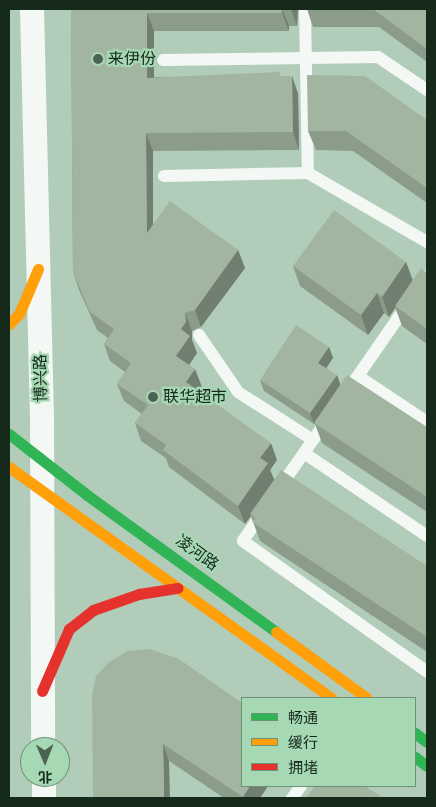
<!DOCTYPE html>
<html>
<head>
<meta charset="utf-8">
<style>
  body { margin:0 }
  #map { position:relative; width:436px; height:807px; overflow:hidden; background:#b1cdb9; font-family:Karla,"Noto Sans SC",sans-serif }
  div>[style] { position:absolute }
  .lane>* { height:12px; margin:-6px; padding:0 6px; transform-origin:6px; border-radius:6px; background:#f3f8f4 }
  .street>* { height:24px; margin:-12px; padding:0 12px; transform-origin:12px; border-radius:12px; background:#f3f8f4 }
  .fast>* { height:11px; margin:-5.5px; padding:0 5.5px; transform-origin:5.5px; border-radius:5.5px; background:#30b455 }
  .slow>* { height:11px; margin:-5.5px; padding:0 5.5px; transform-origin:5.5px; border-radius:5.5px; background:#ff9f0a }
  .jam>* { height:11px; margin:-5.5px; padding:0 5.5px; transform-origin:5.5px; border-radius:5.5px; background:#e5322d }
  .wall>* { inset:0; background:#8b9c8a }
  .shaded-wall>* { inset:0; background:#717f70 }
  .building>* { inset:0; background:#a2b5a0 }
  .dots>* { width:14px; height:14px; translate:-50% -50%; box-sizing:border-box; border:2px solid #a6d8b4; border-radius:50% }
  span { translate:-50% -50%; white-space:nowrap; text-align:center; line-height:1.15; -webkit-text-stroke:4.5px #a6d8b4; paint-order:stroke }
  .poi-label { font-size:16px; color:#162a1c }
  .left { translate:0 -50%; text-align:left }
  .street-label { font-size:16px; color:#162a1c }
  .frame { position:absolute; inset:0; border:10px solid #162a1c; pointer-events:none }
  .legend { position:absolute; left:241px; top:697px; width:175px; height:90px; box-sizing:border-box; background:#a6d8b4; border:1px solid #6c9277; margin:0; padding:6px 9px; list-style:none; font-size:15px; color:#162a1c }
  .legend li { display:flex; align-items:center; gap:10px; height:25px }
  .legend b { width:25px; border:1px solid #6c9277 }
  .north { position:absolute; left:20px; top:737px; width:50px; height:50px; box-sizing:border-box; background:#a6d8b4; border:1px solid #6c9277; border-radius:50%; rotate:179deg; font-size:14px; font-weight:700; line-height:20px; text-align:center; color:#162a1c }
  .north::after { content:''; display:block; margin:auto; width:18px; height:22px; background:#4c6353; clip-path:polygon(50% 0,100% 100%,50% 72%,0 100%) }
</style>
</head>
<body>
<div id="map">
  <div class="lane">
    <i style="left:305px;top:9px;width:164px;rotate:89deg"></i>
    <i style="left:163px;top:60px;width:215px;rotate:-0.8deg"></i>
    <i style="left:378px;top:57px;width:59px;rotate:34deg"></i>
    <i style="left:164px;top:176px;width:144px;rotate:-1.2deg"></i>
    <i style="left:308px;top:173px;width:138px;rotate:30.1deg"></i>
    <i style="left:199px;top:335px;width:69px;rotate:55.6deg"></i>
    <i style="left:238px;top:392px;width:89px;rotate:32.6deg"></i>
    <i style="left:358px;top:376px;width:83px;rotate:33.7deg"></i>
    <i style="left:346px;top:393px;width:142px;rotate:-55.3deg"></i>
    <i style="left:304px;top:453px;width:148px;rotate:34deg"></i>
    <i style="left:280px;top:487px;width:82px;rotate:-55deg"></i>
    <i style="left:263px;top:512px;width:35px;rotate:125deg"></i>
    <i style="left:243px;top:541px;width:226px;rotate:35.4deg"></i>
    <i style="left:292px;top:798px;width:15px;rotate:-53deg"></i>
  </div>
  <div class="street">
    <i style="left:32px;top:9px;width:406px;rotate:88.6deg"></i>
    <i style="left:42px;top:415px;width:332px;rotate:89.8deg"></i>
    <i style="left:44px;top:777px;width:21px;rotate:90deg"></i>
  </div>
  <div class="fast">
    <i style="left:9px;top:434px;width:99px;rotate:38deg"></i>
    <i style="left:87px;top:495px;width:233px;rotate:35.9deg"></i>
    <i style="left:415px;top:733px;width:15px;rotate:37deg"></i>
    <i style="left:415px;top:757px;width:15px;rotate:37deg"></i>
  </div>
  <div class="slow">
    <i style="left:9px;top:324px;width:14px;rotate:-45deg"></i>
    <i style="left:19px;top:314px;width:49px;rotate:-67.1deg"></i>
    <i style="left:9px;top:467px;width:397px;rotate:35.6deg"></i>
    <i style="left:276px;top:632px;width:112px;rotate:36deg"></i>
  </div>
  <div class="jam">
    <i style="left:42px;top:691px;width:68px;rotate:-66.5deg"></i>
    <i style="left:69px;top:629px;width:31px;rotate:-38deg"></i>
    <i style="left:93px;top:610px;width:49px;rotate:-19.2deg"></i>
    <i style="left:139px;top:594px;width:39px;rotate:-9deg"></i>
  </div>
  <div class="wall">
    <i style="clip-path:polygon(71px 9px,298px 9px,297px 26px,289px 26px,289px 31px,154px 31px,154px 77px,292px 76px,298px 94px,299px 150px,153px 151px,153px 224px,238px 250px,245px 268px,201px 327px,192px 331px,192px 340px,197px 353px,189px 365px,202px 387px,199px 391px,277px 460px,270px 470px,274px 480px,427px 566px,427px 652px,260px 541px,251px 516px,245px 524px,169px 467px,166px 458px,141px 441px,135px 423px,142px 414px,124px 401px,117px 384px,125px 372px,110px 361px,104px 344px,108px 338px,97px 330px,79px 290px,73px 272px)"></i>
    <i style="clip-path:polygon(307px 9px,427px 9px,427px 62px,379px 27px,313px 27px)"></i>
    <i style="clip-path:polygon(427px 120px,427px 203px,353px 151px,316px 150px,308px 131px)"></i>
    <i style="clip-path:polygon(406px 262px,413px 280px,427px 273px,427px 344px,402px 326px,395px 307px,389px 317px,384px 313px,368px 335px,300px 286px,293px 266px)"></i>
    <i style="clip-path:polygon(329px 347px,333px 358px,326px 368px,340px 385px,427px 427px,427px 512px,322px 443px,315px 424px,314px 424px,264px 391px,260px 380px)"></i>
    <i style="clip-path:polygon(92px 695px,242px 786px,268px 786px,260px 798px,224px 798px,169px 761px)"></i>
  </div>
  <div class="shaded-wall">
    <i style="clip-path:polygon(282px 9px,289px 26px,289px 31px,282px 13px)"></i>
    <i style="clip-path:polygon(291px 9px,298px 9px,297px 26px)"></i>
    <i style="clip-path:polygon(147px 13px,154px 31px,154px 96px,147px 78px)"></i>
    <i style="clip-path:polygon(292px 76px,298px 94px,299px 150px,293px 132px)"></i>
    <i style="clip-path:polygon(146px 133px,153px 151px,153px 251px,147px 233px)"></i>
    <i style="clip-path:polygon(238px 250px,245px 268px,201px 327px,195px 310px)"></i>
    <i style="clip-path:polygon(406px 262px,413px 282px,389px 317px,382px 297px)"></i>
    <i style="clip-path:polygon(377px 293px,384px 313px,368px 335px,361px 315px)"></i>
    <i style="clip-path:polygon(185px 313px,192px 331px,192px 340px,197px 353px,183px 374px,176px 356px,181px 329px)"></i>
    <i style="clip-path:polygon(329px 347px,333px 358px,322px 374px,318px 363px)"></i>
    <i style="clip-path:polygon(195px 369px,202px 387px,193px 400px,186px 382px)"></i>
    <i style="clip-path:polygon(337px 375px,341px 386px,314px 424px,310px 413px)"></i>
    <i style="clip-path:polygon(271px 443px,277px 460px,270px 470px,275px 481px,245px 524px,238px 506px,260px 458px)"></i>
    <i style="clip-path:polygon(163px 744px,169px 761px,170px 798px,164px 798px)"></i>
    <i style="clip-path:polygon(250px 786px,268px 786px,260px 798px,243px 798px,243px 797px)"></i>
  </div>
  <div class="building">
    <i style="clip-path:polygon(71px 9px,282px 9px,282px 13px,147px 13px,147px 78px,280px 72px,280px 76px,292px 76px,293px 132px,146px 133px,147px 233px,170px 201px,238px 250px,195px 310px,185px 313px,186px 322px,181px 329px,190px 336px,176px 356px,195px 369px,186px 382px,271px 443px,260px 458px,268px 463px,238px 506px,163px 450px,166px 445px,135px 423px,148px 405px,117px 384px,131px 363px,104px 344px,114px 329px,90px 312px,73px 272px)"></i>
    <i style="clip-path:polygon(307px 9px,427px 9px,427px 49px,373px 9px)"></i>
    <i style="clip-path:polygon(307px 75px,365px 76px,427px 120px,427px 188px,346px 131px,308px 131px)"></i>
    <i style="clip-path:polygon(334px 210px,406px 262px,382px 297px,377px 293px,361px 315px,293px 266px)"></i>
    <i style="clip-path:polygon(421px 268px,427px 273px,427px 329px,395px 306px)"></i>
    <i style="clip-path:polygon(296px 325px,329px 347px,318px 363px,337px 375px,310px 413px,260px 380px)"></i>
    <i style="clip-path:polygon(347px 375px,427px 427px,427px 497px,314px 423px)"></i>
    <i style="clip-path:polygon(281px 470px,427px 566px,427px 637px,252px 522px,255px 518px,250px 514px)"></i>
    <i style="clip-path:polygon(150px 649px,179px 659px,242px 703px,242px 786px,250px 786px,243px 797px,163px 744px,164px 798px,93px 798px,92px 695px,96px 676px,109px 662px,128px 651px)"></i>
    <i style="clip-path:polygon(315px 786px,365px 786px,383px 798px,306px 798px)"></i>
  </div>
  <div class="dots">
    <i style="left:98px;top:59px;background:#4c6353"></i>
    <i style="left:153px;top:397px;background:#4c6353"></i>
  </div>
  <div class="poi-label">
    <span class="left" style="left:108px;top:59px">来伊份</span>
    <span class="left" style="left:163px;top:397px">联华超市</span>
  </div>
  <div class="street-label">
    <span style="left:41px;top:378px;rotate:-91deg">博兴路</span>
    <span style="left:197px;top:553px;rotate:36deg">凌河路</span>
  </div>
  <div class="frame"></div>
  <ul class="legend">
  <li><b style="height:6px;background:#30b455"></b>畅通</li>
  <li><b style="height:6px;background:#ff9f0a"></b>缓行</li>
  <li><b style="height:6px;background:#e5322d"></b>拥堵</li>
  </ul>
  <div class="north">北</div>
</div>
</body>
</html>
